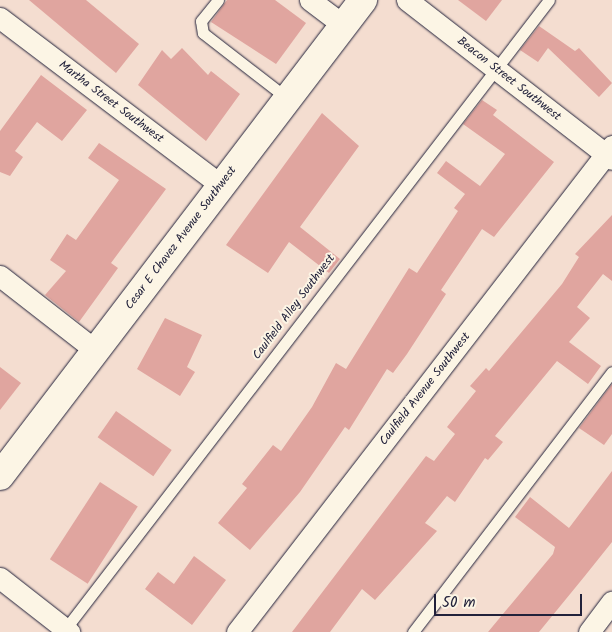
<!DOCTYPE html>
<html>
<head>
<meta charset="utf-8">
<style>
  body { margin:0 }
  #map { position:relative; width:612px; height:632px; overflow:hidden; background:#f4ddd0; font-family:Kalam,sans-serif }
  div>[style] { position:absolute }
  .building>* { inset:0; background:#e0a59f; transform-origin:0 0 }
  .roads { filter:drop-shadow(0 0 1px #22223b) drop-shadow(0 0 1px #22223b) }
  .service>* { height:11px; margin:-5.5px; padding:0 5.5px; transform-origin:5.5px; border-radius:5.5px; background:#fcf5e5 }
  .minor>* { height:21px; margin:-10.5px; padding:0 10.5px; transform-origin:10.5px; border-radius:10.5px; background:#fcf5e5 }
  .secondary>* { height:28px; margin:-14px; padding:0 14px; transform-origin:14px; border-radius:14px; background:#fcf5e5 }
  span { translate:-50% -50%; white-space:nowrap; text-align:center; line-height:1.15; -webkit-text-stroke:4px #fcf5e5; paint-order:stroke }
  .street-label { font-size:12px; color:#22223b }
  .scale { position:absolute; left:434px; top:594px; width:148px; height:22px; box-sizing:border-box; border:2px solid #22223b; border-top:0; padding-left:6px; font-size:15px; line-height:18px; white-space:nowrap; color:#22223b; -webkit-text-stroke:4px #fcf5e5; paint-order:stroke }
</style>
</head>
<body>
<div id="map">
  <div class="building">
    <i style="clip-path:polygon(29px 0,86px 0,139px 44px,116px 73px)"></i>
    <i style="clip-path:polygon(227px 0,275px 0,306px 23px,276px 64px,211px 22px)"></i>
    <i style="clip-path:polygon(458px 0,502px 0,486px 21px)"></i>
    <i style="clip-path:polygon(539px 26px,575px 51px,579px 48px,612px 83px,599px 97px,548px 48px,538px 62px,520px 50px)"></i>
    <i style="clip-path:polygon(182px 48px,208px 75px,211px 71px,240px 94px,206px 141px,138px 85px,162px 50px,171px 59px)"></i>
    <i style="clip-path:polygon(41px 75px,87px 110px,62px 141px,37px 122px,15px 151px,23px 157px,10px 176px,0 172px,0 131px)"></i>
    <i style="clip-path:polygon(482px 100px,497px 110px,493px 115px,554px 162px,494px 237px,482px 229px,441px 290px,446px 294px,407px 354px,393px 373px,387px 369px,349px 430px,345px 427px,300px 492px,250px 550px,218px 523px,247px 488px,242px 484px,273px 445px,281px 451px,312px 407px,336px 363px,346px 369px,409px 268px,417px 273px,458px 211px,454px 208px,465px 194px,437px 173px,446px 161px,480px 186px,505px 154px,463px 124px)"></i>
    <i style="clip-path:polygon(322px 113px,359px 146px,300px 227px,340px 259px,329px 273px,289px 242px,268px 273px,226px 245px)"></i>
    <i style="clip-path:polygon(99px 143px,166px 189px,111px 263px,118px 268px,79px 322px,45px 295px,66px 271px,50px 260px,67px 234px,76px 240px,119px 180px,88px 158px)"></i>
    <i style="clip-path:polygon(612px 215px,612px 281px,603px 274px,577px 307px,590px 318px,569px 342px,601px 366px,588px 384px,557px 361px,495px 436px,503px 442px,488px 460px,485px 458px,455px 502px,447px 496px,425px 523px,437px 531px,375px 600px,362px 589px,330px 632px,292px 632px,426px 456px,434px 461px,455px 434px,447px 427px,476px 391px,470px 386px,486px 368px,489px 371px,562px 284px,579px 257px,575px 254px)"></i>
    <i style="clip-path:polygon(165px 318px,202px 335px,187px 367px,195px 372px,180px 396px,137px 369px)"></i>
    <i style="clip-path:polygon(0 367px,21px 383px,0 410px)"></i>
    <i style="clip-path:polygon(612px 384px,612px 434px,604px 445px,579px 428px)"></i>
    <i style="left:116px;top:411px;width:68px;height:32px;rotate:35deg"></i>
    <i style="clip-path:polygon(612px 471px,612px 542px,584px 577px,539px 632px,488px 632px,553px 554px,555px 547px,515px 517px,530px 497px,569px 528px)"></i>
    <i style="left:100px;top:482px;width:45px;height:92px;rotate:33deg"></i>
    <i style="clip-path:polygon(194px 556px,226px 580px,192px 625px,145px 589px,158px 572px,174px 584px)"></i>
  </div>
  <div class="roads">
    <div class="service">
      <i style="left:218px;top:0;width:27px;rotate:129deg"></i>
      <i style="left:201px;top:21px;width:12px;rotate:81deg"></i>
      <i style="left:203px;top:33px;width:108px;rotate:37.8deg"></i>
      <i style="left:63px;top:632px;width:797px;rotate:-52.44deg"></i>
      <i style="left:413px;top:632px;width:327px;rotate:-52.6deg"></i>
    </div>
    <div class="minor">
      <i style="left:310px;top:0;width:41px;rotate:37.1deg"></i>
      <i style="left:407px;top:0;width:259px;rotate:37.8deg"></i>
      <i style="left:0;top:18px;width:277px;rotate:37.1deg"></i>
      <i style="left:0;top:276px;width:120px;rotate:37.9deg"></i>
      <i style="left:0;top:578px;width:88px;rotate:38deg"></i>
      <i style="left:237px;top:632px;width:614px;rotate:-52.35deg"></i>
      <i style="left:589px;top:632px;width:38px;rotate:-53deg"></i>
    </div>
    <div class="secondary">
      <i style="left:0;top:476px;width:599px;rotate:-52.67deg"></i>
    </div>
  </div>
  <div class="street-label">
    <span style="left:509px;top:79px;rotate:38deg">Beacon Street Southwest</span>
    <span style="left:111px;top:102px;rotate:37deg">Martha Street Southwest</span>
    <span style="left:181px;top:238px;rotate:-53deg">Cesar E Chavez Avenue Southwest</span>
    <span style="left:294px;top:307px;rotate:-53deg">Caulfield Alley Southwest</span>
    <span style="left:425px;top:389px;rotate:-52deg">Caulfield Avenue Southwest</span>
  </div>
  <div class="scale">50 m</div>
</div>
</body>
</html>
